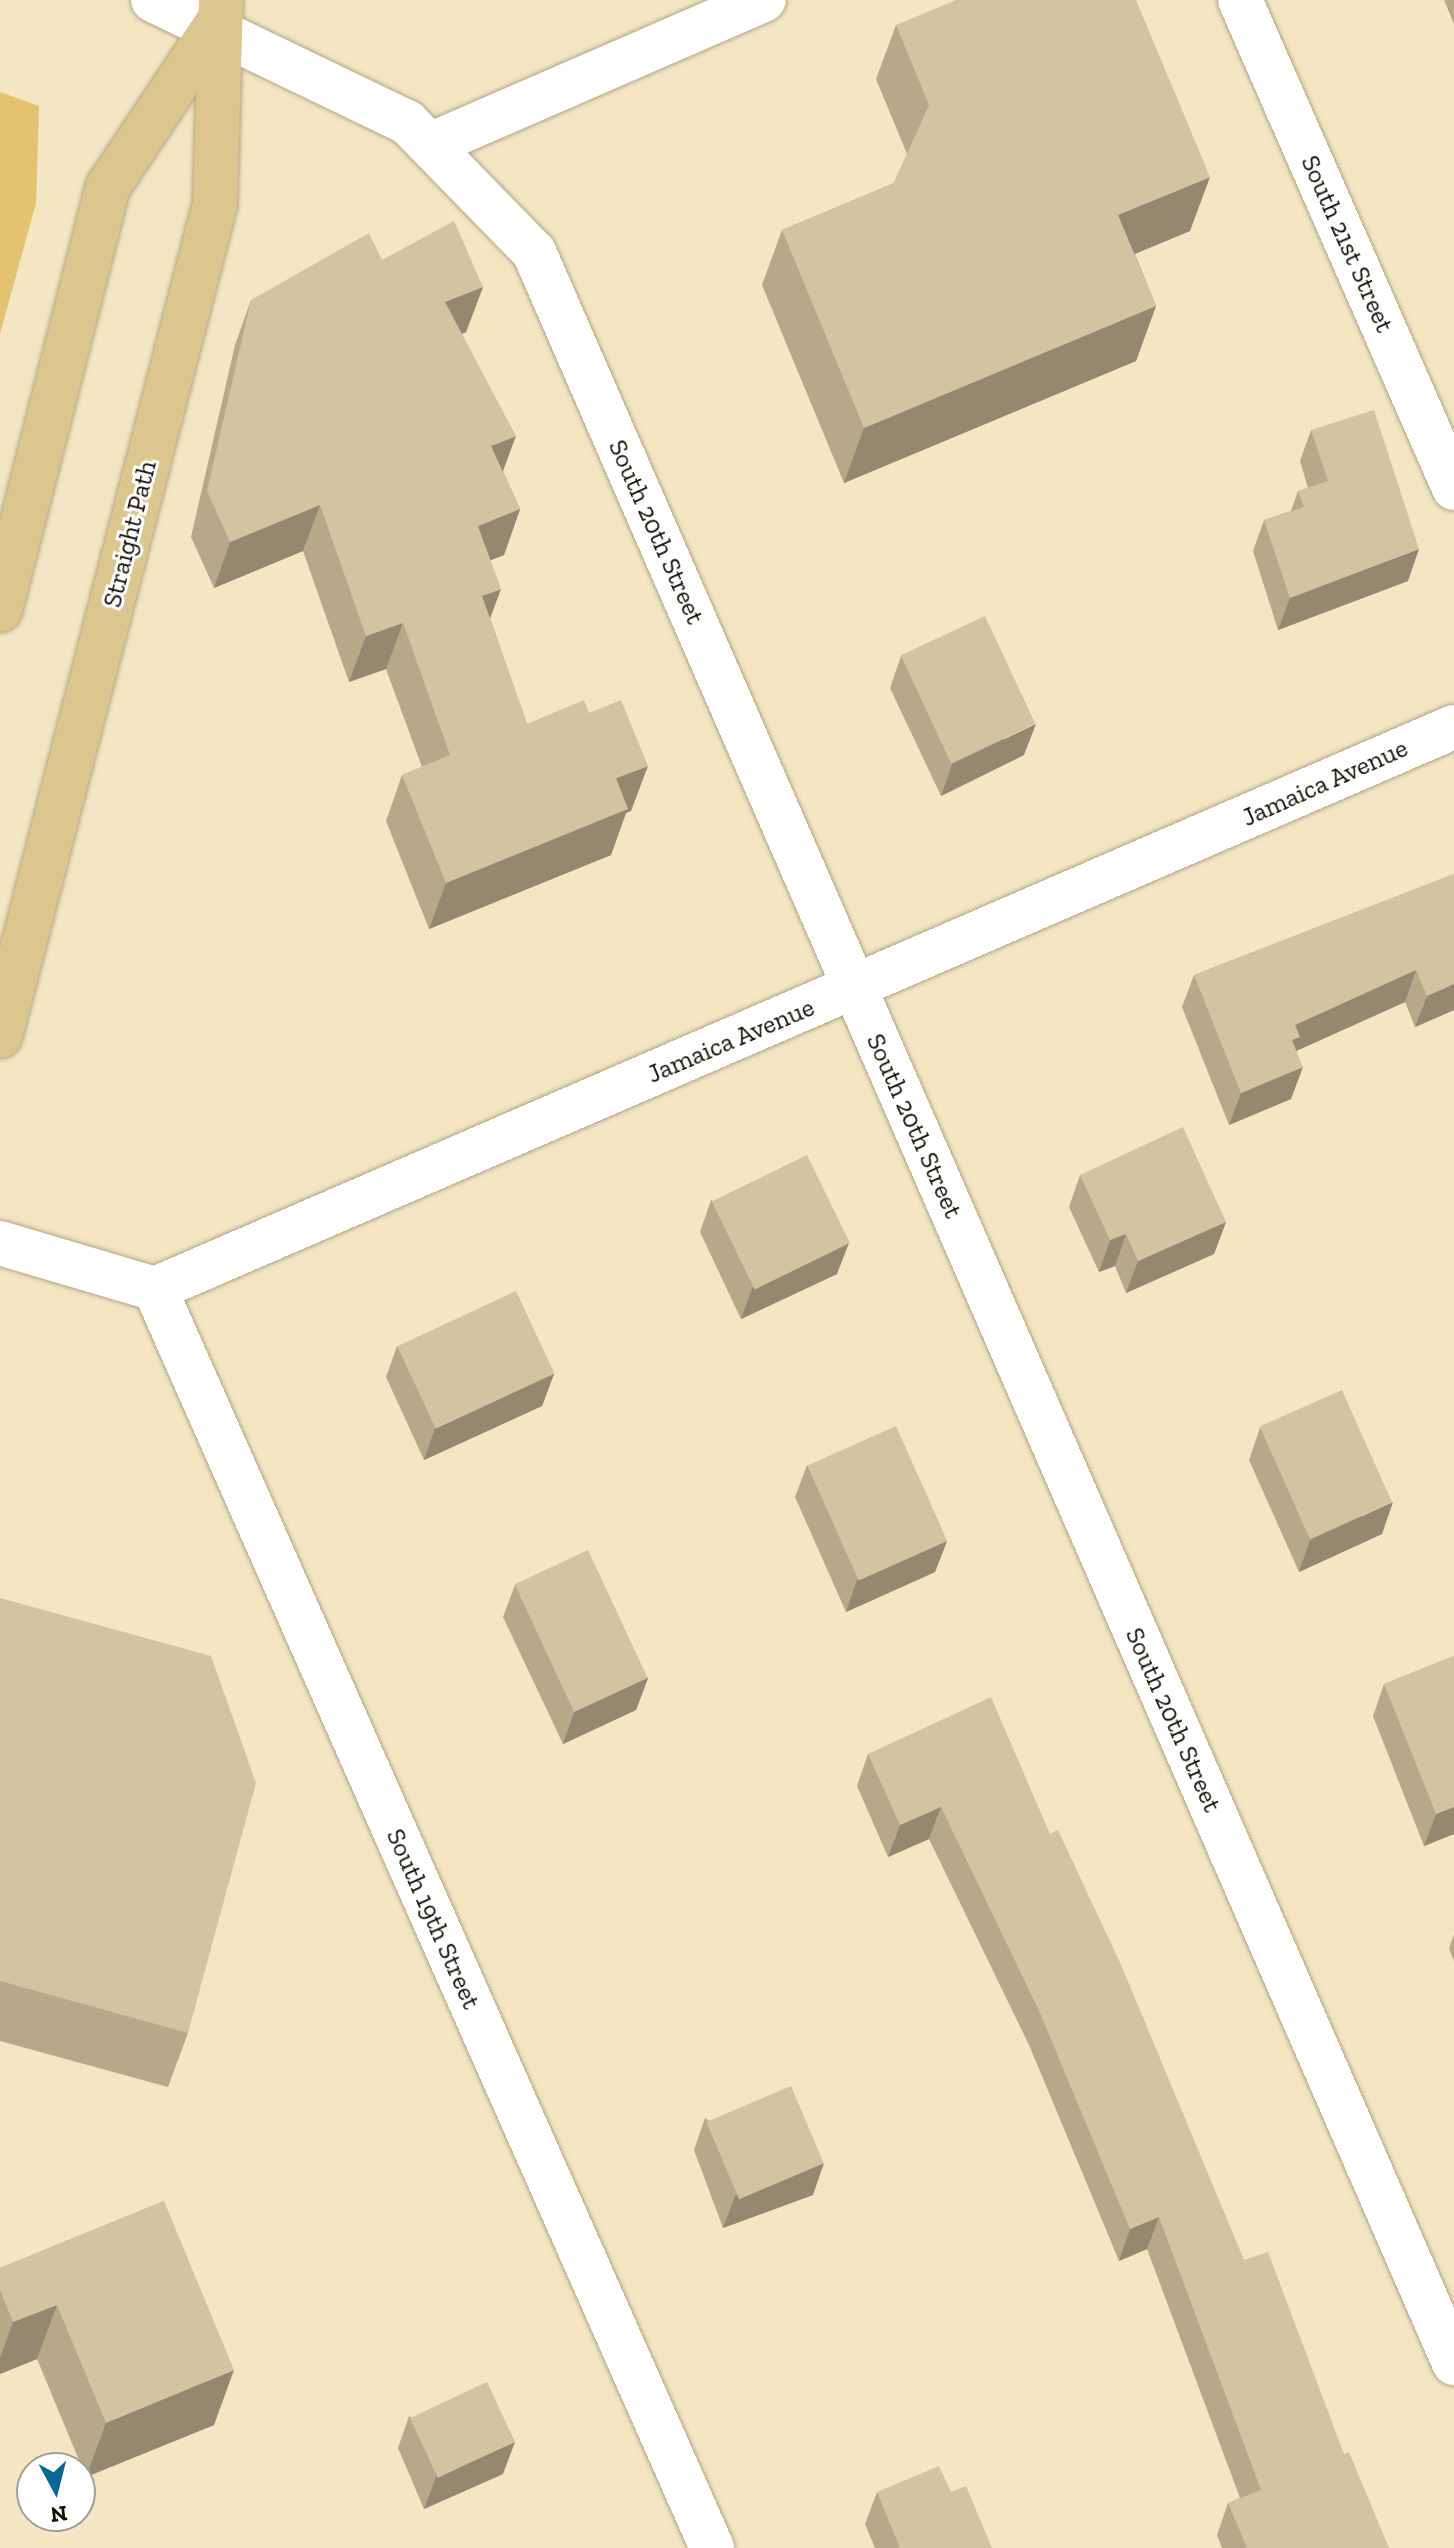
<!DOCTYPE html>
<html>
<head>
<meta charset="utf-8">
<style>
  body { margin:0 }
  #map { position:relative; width:1454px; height:2548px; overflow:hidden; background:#f4e6c3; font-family:"Zilla Slab",serif }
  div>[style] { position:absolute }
  .green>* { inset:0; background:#e3c270 }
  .roads { filter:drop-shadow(0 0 2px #b4a685) drop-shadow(0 0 2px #b4a685) }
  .minor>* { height:44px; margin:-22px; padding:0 22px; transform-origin:22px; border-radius:22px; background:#fff }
  .major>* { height:44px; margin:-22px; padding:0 22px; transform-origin:22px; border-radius:22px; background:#dbc68e }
  .wall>* { inset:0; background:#b5a98a }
  .shaded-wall>* { inset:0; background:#938971 }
  .building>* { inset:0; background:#d2c4a1; transform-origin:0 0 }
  span { translate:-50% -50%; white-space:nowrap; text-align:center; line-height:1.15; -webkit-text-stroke:6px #fff; paint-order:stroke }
  .street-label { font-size:26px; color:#130e04 }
  .north { position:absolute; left:16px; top:2452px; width:80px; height:80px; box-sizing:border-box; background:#fff; border:2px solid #a19f9b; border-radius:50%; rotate:173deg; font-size:22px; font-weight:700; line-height:32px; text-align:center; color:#130e04 }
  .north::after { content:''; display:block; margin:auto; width:28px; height:36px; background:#066897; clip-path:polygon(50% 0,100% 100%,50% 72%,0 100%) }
</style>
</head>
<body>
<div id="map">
  <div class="green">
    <i style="clip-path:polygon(0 92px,39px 106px,36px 203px,0 334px)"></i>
  </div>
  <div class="roads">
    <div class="minor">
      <i style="left:153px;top:0;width:282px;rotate:25.7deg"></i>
      <i style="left:407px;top:122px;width:182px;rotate:45.7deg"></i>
      <i style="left:534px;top:252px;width:2303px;rotate:66.45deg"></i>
      <i style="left:1240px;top:0;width:533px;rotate:66.32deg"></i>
      <i style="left:430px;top:145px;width:364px;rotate:-23.5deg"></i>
      <i style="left:0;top:1243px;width:162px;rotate:16.5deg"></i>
      <i style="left:155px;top:1289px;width:1415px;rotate:-23.4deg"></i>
      <i style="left:155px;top:1289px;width:1377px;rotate:66.13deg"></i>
    </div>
    <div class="major">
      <i style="left:0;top:610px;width:437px;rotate:-75.7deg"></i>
      <i style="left:108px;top:187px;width:193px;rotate:-56.4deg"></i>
      <i style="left:0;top:1036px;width:859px;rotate:-75.51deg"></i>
      <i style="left:215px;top:204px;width:204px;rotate:-88.3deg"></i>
    </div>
  </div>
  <div class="wall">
    <i style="clip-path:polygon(1444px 0,1454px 0,1454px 24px)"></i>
    <i style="clip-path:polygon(896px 25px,1190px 231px,1135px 254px,1156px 306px,1136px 361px,844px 483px,762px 285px,782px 230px,894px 183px,907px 154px,876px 79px)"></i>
    <i style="clip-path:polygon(382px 260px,483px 287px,466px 332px,462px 334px,503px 471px,520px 509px,504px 555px,490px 560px,490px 618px,527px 724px,631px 811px,626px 813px,611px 855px,429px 929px,386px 821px,402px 775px,422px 767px,386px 669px,349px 682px,303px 551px,214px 588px,191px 537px,235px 345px,251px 300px)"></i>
    <i style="clip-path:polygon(1311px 430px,1408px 581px,1278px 630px,1253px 551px,1264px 520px,1291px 511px,1298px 491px,1308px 488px,1300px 461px)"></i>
    <i style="clip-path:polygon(901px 656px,1024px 755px,941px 796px,890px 688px)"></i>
    <i style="clip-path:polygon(1454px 874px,1454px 1010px,1415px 1027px,1405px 1002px,1296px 1051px,1291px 1099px,1229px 1125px,1182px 1007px,1194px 975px)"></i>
    <i style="clip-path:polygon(1080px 1175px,1226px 1222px,1214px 1254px,1126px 1293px,1115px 1266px,1099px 1272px,1069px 1207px)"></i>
    <i style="clip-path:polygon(711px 1200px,837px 1274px,741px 1319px,700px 1232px)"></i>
    <i style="clip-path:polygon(397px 1346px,554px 1374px,542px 1406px,424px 1460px,386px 1377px)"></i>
    <i style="clip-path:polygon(1260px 1428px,1382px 1534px,1299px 1572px,1249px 1460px)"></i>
    <i style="clip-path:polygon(807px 1465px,947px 1541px,935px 1572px,846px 1612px,795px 1497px)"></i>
    <i style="clip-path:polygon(515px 1585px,648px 1678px,636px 1710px,563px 1744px,503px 1617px)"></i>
    <i style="clip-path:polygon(0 1598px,188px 2033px,168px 2087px,0 2041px)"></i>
    <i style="clip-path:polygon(1454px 1656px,1454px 1834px,1424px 1846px,1373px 1716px,1384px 1684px)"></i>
    <i style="clip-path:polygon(868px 1754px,1050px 1834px,1244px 2260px,1344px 2454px,1389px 2548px,1222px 2548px,1217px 2535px,1228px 2503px,1240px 2498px,1147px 2249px,1119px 2261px,1029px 2045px,929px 1839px,888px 1857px,857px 1786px)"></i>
    <i style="clip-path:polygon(1454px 1934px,1454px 1961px,1449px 1949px)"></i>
    <i style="clip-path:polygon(705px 2118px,813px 2195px,723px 2228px,694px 2150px)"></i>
    <i style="clip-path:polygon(164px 2201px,214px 2425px,86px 2477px,37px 2359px,0 2374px,0 2268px)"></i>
    <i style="clip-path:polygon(409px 2416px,503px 2474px,424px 2509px,398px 2448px)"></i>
    <i style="clip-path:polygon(877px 2492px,951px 2492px,992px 2548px,875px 2548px,865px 2524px)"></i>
  </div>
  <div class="shaded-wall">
    <i style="clip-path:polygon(1210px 177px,1190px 231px,1098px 269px,1118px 215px)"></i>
    <i style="clip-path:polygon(483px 287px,466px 332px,428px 348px,445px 302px)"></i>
    <i style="clip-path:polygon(1156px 306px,1136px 361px,844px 483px,864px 428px)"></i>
    <i style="clip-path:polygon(516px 436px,499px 482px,491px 446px)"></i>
    <i style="clip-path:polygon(320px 505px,303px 551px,214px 588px,230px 542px)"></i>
    <i style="clip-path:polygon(520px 509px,504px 555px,461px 572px,478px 526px)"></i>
    <i style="clip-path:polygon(1419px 549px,1408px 581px,1278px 630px,1290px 598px)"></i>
    <i style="clip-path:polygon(501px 589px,484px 635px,482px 596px)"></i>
    <i style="clip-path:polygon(403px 623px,386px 669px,349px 682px,366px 636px)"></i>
    <i style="clip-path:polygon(1036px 724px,1024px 755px,941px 796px,952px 764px)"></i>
    <i style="clip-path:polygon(648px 766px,631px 811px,626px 813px,611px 855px,429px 929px,446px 883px,616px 778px)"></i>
    <i style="clip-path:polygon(1416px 970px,1405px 1002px,1294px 1052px,1280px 1072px,1295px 1025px)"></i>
    <i style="clip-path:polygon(1454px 984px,1454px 1010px,1415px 1027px,1427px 996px)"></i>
    <i style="clip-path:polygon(1303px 1067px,1291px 1099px,1229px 1125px,1241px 1093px)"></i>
    <i style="clip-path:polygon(1226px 1222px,1214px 1254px,1126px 1293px,1138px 1261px)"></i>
    <i style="clip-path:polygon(1126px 1234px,1115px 1266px,1099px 1272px,1110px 1240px)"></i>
    <i style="clip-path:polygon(849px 1243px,837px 1274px,741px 1319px,752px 1288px)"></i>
    <i style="clip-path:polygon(554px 1374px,542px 1406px,424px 1460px,435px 1428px)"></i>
    <i style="clip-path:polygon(1393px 1502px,1382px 1534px,1299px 1572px,1310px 1540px)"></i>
    <i style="clip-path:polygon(947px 1541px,935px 1572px,846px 1612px,857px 1580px)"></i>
    <i style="clip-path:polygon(648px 1678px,636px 1710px,563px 1744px,574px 1712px)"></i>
    <i style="clip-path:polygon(941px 1807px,929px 1839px,888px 1857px,900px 1825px)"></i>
    <i style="clip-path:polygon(1454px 1807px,1454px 1834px,1424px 1846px,1436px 1814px)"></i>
    <i style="clip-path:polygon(824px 2163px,813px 2195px,723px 2228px,735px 2196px)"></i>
    <i style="clip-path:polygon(1159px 2217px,1147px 2249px,1119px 2261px,1130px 2229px)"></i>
    <i style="clip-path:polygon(57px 2305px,37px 2359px,0 2374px,0 2358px,13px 2322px)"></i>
    <i style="clip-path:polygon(234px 2370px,214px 2425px,86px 2477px,106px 2423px)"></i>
    <i style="clip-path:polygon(515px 2442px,503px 2474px,424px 2509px,436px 2477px)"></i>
  </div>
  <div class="building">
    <i style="clip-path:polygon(956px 0,1136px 0,1210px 177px,1118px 215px,1156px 306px,864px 428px,782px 230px,894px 183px,929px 105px,896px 25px)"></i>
    <i style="clip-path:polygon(454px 221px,483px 287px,445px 302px,516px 436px,491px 446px,520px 509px,478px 526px,501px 589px,482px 596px,527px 724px,584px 700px,589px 713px,621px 700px,648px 766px,616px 778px,628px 809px,446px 883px,402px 775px,450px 755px,403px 623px,366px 636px,320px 505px,230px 542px,207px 491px,251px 300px,369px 233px,382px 260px)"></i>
    <i style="clip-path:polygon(1374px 410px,1419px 549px,1290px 598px,1264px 520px,1304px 507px,1298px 491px,1328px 481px,1311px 430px)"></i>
    <i style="left:985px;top:616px;width:119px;height:93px;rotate:65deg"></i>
    <i style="clip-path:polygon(1454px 874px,1454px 984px,1427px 996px,1416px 970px,1295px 1025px,1300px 1037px,1292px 1040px,1303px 1067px,1241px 1093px,1194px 975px)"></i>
    <i style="clip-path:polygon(1183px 1127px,1226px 1222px,1138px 1261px,1126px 1234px,1110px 1240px,1080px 1175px)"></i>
    <i style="left:807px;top:1155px;width:98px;height:106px;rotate:64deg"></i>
    <i style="left:516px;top:1291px;width:91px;height:131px;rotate:65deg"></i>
    <i style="left:1342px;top:1390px;width:123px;height:90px;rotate:66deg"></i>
    <i style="left:896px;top:1426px;width:126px;height:97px;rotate:66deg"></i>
    <i style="left:588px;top:1550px;width:141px;height:81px;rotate:65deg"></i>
    <i style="clip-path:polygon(0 1598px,211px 1656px,256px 1783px,188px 2033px,0 1981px)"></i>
    <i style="clip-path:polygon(1454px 1656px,1454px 1807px,1436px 1814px,1384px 1684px)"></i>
    <i style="clip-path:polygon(991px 1697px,1050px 1834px,1058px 1830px,1122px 1967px,1244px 2260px,1268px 2252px,1344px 2454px,1349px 2452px,1389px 2548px,1247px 2548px,1228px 2503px,1261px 2490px,1159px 2217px,1130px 2229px,1040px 2013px,941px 1807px,900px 1825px,868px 1754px)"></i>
    <i style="left:791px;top:2086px;width:84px;height:92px;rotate:67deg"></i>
    <i style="clip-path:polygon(164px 2201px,234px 2370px,106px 2423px,57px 2305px,13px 2322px,0 2290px,0 2268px)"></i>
    <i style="left:487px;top:2382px;width:66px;height:85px;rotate:65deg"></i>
    <i style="clip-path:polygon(939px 2466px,951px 2492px,966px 2486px,992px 2548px,900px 2548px,877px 2492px)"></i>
  </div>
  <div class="street-label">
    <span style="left:1347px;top:244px;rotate:66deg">South 21st Street</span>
    <span style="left:656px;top:532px;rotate:66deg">South 20th Street</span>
    <span style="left:130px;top:534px;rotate:-76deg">Straight Path</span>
    <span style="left:1325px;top:783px;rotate:-24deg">Jamaica Avenue</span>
    <span style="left:731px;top:1041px;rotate:-23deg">Jamaica Avenue</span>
    <span style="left:914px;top:1126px;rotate:66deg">South 20th Street</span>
    <span style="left:1173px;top:1720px;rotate:66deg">South 20th Street</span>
    <span style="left:433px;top:1919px;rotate:66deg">South 19th Street</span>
  </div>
  <div class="north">N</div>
</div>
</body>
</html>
